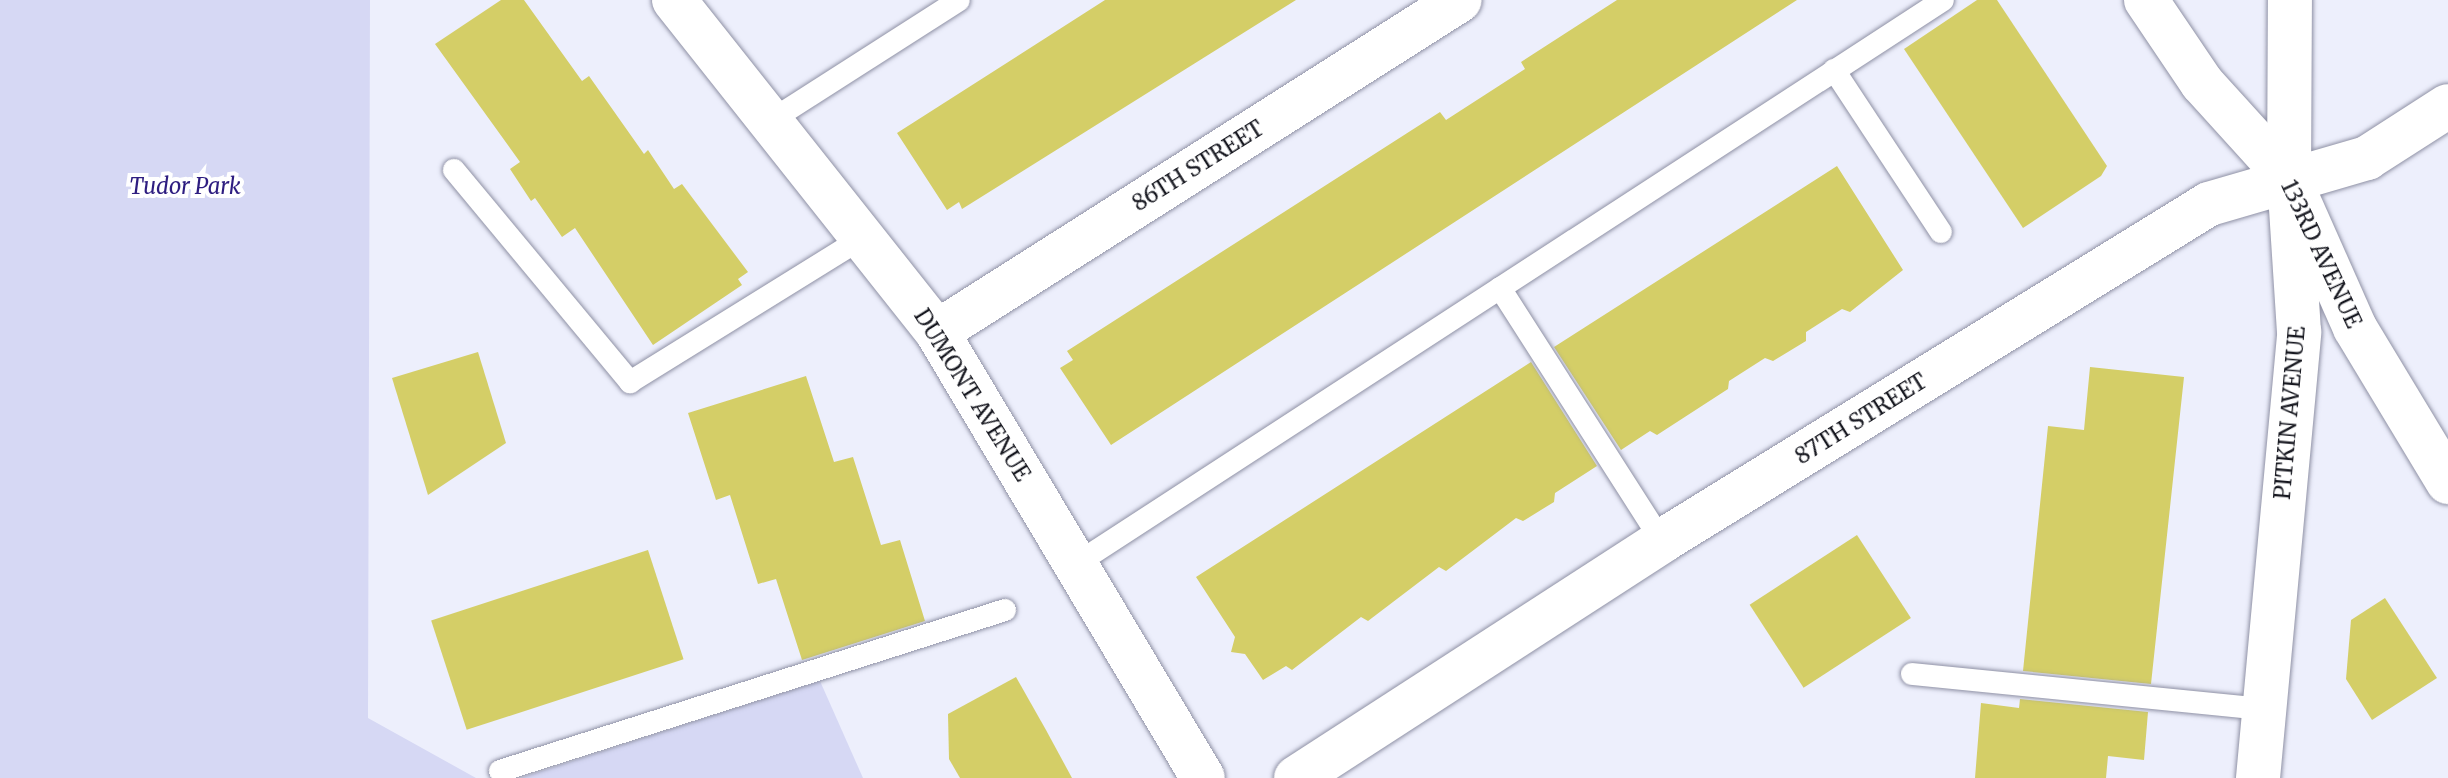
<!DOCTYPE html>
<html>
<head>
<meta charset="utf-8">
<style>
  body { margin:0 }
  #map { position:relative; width:2448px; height:778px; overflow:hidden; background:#edeffc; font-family:Merriweather,serif }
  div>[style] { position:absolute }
  .green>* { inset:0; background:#d6d8f4 }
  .building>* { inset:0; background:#d4ce67; transform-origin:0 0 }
  .roads { filter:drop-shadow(0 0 2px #8f91a5) drop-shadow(0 0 2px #8f91a5) }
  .lane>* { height:22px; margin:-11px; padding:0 11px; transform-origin:11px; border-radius:11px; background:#fff }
  .street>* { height:44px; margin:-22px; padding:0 22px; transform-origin:22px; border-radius:22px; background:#fff }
  .secondary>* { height:44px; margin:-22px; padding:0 22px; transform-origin:22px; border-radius:22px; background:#fff }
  span { translate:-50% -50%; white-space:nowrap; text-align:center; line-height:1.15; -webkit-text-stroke:8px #fff; paint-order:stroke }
  .street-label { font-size:22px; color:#171820 }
  .park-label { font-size:22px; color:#2e1d80; font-style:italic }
</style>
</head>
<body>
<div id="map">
  <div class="green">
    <i style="clip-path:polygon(0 0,370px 0,368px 718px,476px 778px,0 778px)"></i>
    <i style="clip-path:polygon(820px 681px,863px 778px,520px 778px)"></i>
  </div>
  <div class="building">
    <i style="clip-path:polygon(501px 0,524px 0,582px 81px,589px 76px,644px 154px,648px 150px,674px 189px,682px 184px,748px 272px,738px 279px,742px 285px,653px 345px,575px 228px,562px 237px,535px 198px,531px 201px,510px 169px,520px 162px,435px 44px)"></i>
    <i style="clip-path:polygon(1105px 0,1296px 0,962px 209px,959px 202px,947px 210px,897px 133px)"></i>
    <i style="clip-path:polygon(1617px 0,1797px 0,1111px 445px,1060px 368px,1073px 360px,1067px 351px,1440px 112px,1446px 120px,1525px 69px,1521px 62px)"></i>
    <i style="clip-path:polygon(1977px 0,1997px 0,2107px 166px,2101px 176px,2023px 228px,1904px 49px)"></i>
    <i style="clip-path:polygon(1837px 166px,1903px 270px,1850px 312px,1842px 309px,1806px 332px,1806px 341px,1773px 361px,1765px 358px,1729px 381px,1728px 389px,1657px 435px,1650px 431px,1621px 450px,1554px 347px)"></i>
    <i style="clip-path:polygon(478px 352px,506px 443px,428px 495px,392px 378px)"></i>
    <i style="clip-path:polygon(1531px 362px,1597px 466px,1555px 493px,1554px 502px,1523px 521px,1516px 518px,1446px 571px,1439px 567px,1368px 621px,1361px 617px,1292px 670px,1286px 666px,1263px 680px,1245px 654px,1231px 652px,1235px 637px,1196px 577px)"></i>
    <i style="clip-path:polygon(2090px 367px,2184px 377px,2151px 684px,2023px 671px,2048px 426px,2084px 430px)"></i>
    <i style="clip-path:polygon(806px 376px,834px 462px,853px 457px,881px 545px,900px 540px,925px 621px,802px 660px,776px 579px,758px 584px,730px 495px,716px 500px,688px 413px)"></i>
    <i style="left:1857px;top:535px;width:99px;height:128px;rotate:57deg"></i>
    <i style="left:648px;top:550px;width:115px;height:228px;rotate:72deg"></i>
    <i style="clip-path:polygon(2385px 598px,2437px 678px,2372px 720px,2346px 679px,2351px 620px)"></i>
    <i style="clip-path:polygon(1016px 677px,1046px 730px,1072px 778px,960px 778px,949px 759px,948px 714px)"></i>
    <i style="clip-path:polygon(2020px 699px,2148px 712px,2144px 760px,2108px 756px,2106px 778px,1975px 778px,1981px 703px,2019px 708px)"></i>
  </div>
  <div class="roads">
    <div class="lane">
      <i style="left:1834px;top:70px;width:194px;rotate:56.6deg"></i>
      <i style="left:770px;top:121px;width:224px;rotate:-32.6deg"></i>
      <i style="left:454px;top:170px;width:276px;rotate:50.3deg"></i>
      <i style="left:630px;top:382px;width:273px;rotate:-31.8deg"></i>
      <i style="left:1500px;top:288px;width:300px;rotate:57.4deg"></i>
      <i style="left:1076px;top:564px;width:1034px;rotate:-33.04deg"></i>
      <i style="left:1912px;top:674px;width:354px;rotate:5.7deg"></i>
      <i style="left:500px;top:771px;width:530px;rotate:-17.68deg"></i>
    </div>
    <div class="street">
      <i style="left:674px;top:0;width:424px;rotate:51.6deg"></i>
      <i style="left:937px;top:332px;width:519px;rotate:59.19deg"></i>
      <i style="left:2146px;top:0;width:100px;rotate:56deg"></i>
      <i style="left:2202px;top:83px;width:130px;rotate:47.8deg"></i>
      <i style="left:2289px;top:179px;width:163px;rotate:66.1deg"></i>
      <i style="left:2355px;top:328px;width:180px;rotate:58.9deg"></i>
      <i style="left:937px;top:332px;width:619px;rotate:-32.41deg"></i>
      <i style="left:1296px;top:778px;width:436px;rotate:-32.9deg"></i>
      <i style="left:1662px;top:541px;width:642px;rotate:-31.64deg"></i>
      <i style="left:2209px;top:204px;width:165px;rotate:-16.2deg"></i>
      <i style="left:2367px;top:158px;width:96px;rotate:-32.7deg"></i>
    </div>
    <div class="secondary">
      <i style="left:2258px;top:778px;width:448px;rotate:-84.7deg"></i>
      <i style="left:2299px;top:332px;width:153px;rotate:-93.7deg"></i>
      <i style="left:2289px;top:179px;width:179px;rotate:-89.7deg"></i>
    </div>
  </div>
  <div class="street-label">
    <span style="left:1198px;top:166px;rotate:-32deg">86TH STREET</span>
    <span style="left:2321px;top:254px;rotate:65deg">133RD AVENUE</span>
    <span style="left:972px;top:395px;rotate:58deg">DUMONT AVENUE</span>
    <span style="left:2290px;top:413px;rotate:-85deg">PITKIN AVENUE</span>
    <span style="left:1861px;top:419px;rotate:-32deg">87TH STREET</span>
  </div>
  <div class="park-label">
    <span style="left:185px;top:187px">Tudor Park</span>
  </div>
</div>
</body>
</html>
